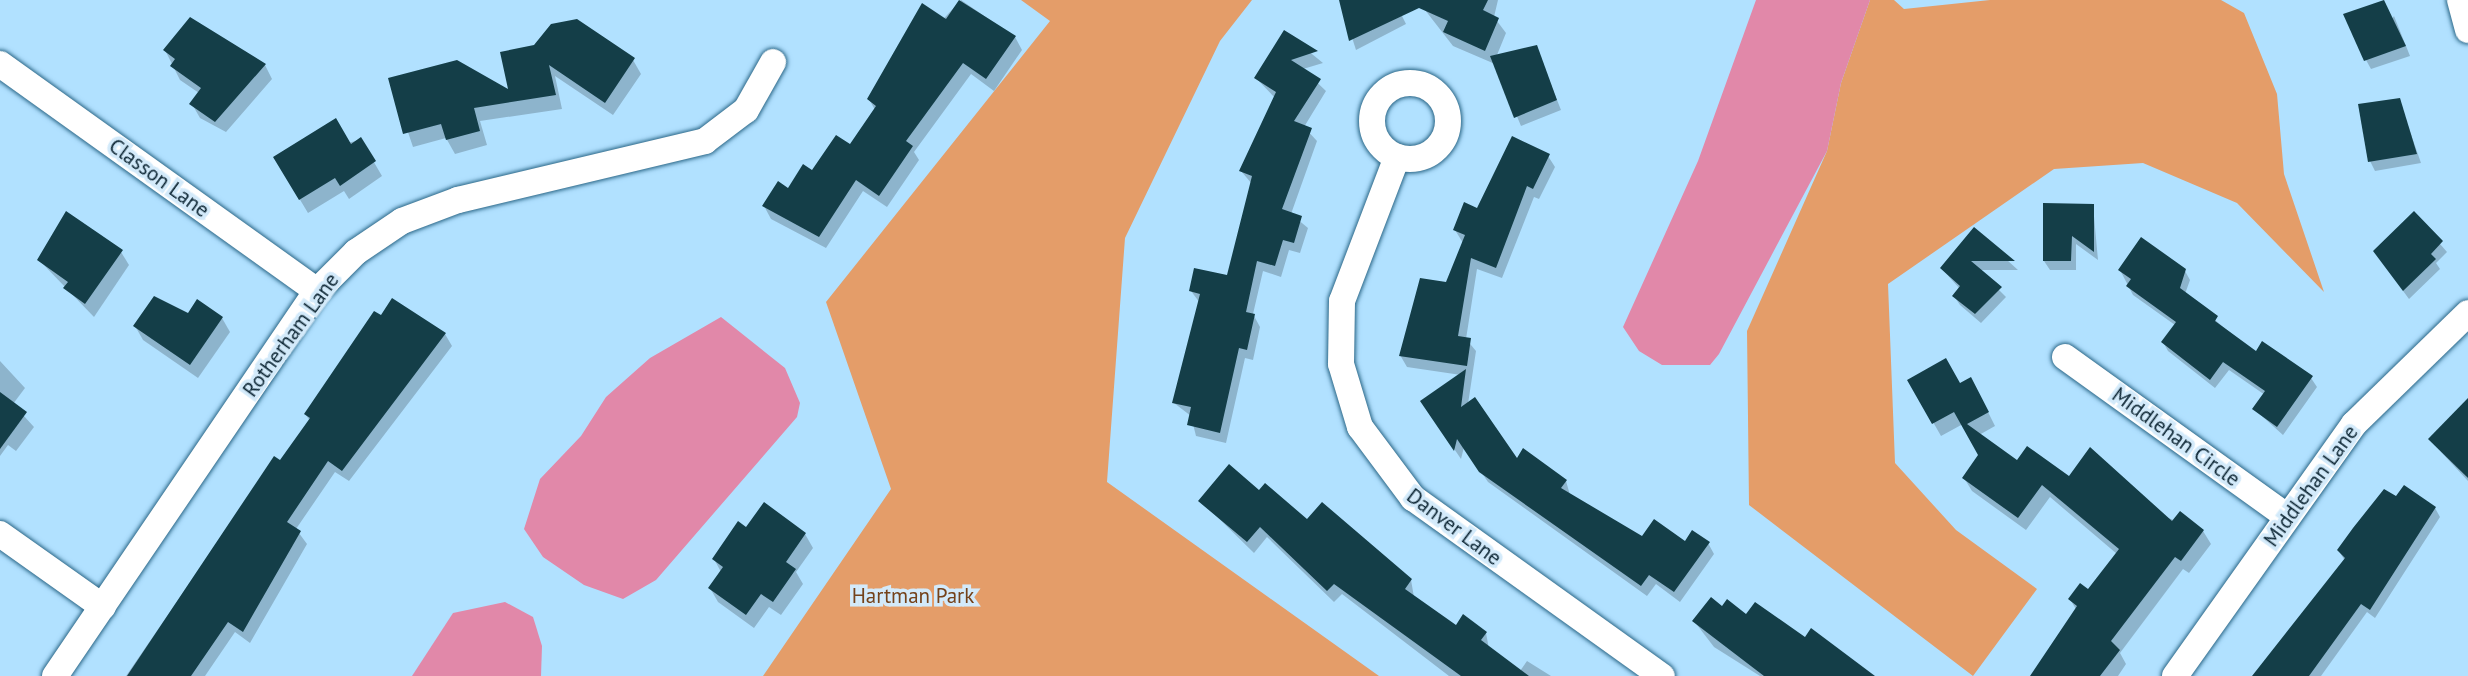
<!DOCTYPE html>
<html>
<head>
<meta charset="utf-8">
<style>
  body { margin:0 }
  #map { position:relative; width:2468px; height:676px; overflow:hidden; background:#b1e1ff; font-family:"PT Sans",sans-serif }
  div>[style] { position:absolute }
  .green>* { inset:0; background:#e49d69 }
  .water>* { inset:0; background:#e188a9 }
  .shadow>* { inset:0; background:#0003 }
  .building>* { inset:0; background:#143e48 }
  .roads { filter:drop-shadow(0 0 2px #2b6788) drop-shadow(0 0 2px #2b6788) }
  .minor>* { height:26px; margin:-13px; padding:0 13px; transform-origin:13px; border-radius:13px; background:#fff }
  .minor>.ring { margin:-13px; padding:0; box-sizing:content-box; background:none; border:26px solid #fff; border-radius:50% }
  span { translate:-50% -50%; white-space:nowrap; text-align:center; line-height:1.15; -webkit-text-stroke:7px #d3eafa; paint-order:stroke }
  .street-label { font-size:21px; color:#0b2432 }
  .park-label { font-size:21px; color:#74421a }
</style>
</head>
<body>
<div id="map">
  <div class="green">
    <i style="clip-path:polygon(1021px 0,1252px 0,1220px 41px,1125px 238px,1107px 482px,1379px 676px,763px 676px,891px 489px,826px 302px,1050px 21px)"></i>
    <i style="clip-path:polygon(1870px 0,1894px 0,1904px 9px,1990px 0,2221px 0,2244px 13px,2277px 94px,2284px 174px,2324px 292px,2237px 203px,2143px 163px,2054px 169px,1888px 284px,1895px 463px,1956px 530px,2037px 589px,1973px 676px,1749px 505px,1747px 331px,1827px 151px,1841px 83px)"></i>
  </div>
  <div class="water">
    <i style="clip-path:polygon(1756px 0,1870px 0,1841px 83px,1827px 151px,1719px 354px,1710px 365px,1662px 365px,1639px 351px,1623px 327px,1698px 161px)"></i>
    <i style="clip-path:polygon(721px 317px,785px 368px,800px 403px,797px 417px,656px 580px,623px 599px,584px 585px,543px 557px,524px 529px,540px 479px,581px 436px,606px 397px,650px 358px)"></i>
    <i style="clip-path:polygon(505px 602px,533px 617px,542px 646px,541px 676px,412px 676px,453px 613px)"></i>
  </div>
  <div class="shadow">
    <i style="clip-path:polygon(961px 0,1015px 37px,1022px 50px,994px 91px,971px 74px,914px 152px,919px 160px,887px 207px,863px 191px,826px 248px,771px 219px,764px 206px,850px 147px,875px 110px,869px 99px)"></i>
    <i style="clip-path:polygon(1340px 0,1394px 0,1406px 24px,1356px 50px)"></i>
    <i style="clip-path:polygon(1429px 0,1498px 0,1494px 17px,1506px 33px,1497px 55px,1536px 47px,1561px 110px,1521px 126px,1495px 64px,1453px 46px,1425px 10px)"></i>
    <i style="clip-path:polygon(2394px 16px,2410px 56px,2371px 69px,2366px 60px)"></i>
    <i style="clip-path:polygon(1285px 32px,1323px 63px,1303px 69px,1326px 91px,1304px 127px,1317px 141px,1291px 214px,1308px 228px,1300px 253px,1289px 250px,1281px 277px,1263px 271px,1253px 314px,1260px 327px,1253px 360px,1245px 358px,1226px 443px,1196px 436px,1191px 416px,1174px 403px,1200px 303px,1191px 291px,1228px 277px,1252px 184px,1241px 171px,1275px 98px,1256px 78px)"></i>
    <i style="clip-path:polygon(165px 50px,265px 65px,272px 79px,226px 132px,200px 118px,192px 104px,199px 93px,180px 80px)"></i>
    <i style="clip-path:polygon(502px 53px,633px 60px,641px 74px,613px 115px,555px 76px,562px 109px,480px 121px,487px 145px,455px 154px,446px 138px,413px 147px,390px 79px,510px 93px)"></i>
    <i style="clip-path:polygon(2399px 100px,2421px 163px,2375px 171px,2370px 161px)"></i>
    <i style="clip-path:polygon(361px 140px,382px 176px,349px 199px,344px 191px,308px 213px,275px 158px)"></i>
    <i style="clip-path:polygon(1548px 156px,1555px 167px,1539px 199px,1534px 197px,1502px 278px,1477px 269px,1466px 339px,1476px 351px,1468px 404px,1517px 461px,1566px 481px,1570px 495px,1642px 538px,1708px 543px,1714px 554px,1680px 602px,1656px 584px,1647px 596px,1488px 482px,1464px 447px,1461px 459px,1429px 412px,1461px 375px,1407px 367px,1400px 355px,1447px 284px,1463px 243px,1455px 230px)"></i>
    <i style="clip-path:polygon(2093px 205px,2098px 260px,2076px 244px,2076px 270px,2050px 270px,2044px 261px)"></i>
    <i style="clip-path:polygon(2414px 214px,2447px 252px,2436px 263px,2440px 269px,2409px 299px,2381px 261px)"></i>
    <i style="clip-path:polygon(1974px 230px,2018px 270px,1979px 270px,2006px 297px,1981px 323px,1960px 305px,1954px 296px,1960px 289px,1942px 269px)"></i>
    <i style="clip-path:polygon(121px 252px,129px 265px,94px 317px,39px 260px)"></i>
    <i style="clip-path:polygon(2120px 270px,2185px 271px,2190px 280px,2185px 294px,2222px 326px,2256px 353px,2311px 378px,2317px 387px,2283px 435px,2254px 409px,2265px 395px,2229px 370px,2215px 388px,2168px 351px,2163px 342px,2175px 325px,2133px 295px)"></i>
    <i style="clip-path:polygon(188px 315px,222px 318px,230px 332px,198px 378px,143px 340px,135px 326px)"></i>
    <i style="clip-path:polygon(382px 317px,445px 334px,452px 346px,349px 481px,335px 472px,296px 529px,307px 544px,250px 643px,235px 632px,205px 676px,126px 676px,275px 459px,281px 463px,310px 421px,306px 415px)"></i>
    <i style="clip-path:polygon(0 361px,25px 388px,13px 404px,34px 427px,16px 451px,8px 445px,0 456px)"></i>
    <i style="clip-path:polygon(1909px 380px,1978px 392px,1995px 426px,1979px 435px,2018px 462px,2203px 531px,2211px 544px,2189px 573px,2183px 569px,2120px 653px,2126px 664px,2118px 676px,2032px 676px,2077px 611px,2070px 599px,2089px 592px,2117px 554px,2050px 497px,2026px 530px,1972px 491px,1964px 478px,1981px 455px,1963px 424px,1941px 436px)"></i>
    <i style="clip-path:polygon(2468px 402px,2468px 481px,2430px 440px)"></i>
    <i style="clip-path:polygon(1260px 492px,1411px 580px,1414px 597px,1456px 628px,1486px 633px,1489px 649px,1520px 671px,1527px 661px,1551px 676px,1449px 676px,1342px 594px,1334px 602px,1267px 537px,1254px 553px,1201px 501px)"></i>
    <i style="clip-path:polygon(2396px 499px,2435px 508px,2440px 517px,2375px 618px,2367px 612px,2321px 676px,2254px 676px,2345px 561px,2339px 551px)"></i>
    <i style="clip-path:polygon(746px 530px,805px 534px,813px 548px,796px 572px,803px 584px,781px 615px,769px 607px,754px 628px,718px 602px,710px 588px,721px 572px,714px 559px)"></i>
    <i style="clip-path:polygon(1722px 609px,1805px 639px,1872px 676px,1760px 676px,1714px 647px,1694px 621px)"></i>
  </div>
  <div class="building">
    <i style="clip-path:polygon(959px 0,1016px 36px,986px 79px,963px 63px,906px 141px,913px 146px,879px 196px,856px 180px,819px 237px,762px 206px,778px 181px,788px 188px,803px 164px,812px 170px,836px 135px,850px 144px,876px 106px,867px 99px,922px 3px,946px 19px)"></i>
    <i style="clip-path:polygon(1339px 0,1488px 0,1483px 10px,1499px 18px,1485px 51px,1443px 32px,1448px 21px,1419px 8px,1349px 41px)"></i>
    <i style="clip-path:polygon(2384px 0,2406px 46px,2364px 61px,2343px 14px)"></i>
    <i style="clip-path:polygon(190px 17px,266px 64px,215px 122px,189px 104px,201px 88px,170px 66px,175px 59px,163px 50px)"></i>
    <i style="clip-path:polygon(577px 19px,635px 58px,605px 103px,549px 65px,556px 95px,474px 108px,480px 131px,446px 140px,441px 124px,403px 134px,388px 78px,457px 60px,508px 89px,500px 52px,534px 45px,551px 24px)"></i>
    <i style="clip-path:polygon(1284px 30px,1318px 51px,1291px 60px,1321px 79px,1294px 121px,1312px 128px,1282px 209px,1302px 216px,1294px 243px,1283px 240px,1275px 266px,1257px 261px,1246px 312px,1255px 314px,1247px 350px,1239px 348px,1220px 433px,1187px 425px,1191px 407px,1172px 403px,1200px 294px,1189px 291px,1194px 268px,1227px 275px,1252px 176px,1239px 171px,1276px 92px,1254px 78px)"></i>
    <i style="clip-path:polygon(1537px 45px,1557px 100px,1514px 118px,1490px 56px)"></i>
    <i style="clip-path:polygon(2400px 98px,2417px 154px,2368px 162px,2358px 104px)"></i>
    <i style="clip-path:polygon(336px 118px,351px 144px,361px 137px,376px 161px,340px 186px,335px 178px,299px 200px,273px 157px)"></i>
    <i style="clip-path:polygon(1512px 136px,1550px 154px,1533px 189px,1527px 186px,1496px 268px,1471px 258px,1458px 336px,1471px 338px,1467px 366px,1399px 356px,1420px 278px,1446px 282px,1465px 235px,1453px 230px,1464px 202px,1477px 208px)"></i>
    <i style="clip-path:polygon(2043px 203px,2094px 204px,2094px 252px,2072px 236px,2071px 261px,2043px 261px)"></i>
    <i style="clip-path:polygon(66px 211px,123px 250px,85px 304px,63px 288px,68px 282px,37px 260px)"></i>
    <i style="clip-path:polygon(2414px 211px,2443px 241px,2431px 254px,2436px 259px,2403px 291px,2373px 251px)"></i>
    <i style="clip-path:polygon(1974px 227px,2015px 261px,1971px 261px,2002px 287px,1975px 314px,1952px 296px,1960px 286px,1940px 268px)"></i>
    <i style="clip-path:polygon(2141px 237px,2186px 269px,2180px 288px,2218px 316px,2215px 321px,2256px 351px,2262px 341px,2313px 376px,2277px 427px,2252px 409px,2265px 391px,2223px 362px,2210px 380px,2161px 342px,2176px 322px,2126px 286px,2131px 279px,2118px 270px)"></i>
    <i style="clip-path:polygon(154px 296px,188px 313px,197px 299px,223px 317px,190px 365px,133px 326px)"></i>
    <i style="clip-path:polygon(392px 298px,446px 333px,342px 471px,328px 461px,287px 522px,301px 531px,243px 632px,228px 622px,191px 676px,127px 676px,274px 456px,280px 460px,310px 418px,304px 414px,374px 311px,381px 315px)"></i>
    <i style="clip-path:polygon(1946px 358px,1960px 383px,1971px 377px,1989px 412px,1967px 424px,2017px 460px,2027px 446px,2069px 476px,2090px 447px,2172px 521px,2180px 511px,2204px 530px,2181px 561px,2175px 557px,2111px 641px,2120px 650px,2100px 676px,2030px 676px,2077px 606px,2068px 599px,2080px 583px,2088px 589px,2119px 549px,2042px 485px,2018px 518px,1962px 478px,1978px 455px,1954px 412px,1932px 424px,1907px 380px)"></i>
    <i style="clip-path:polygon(1466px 369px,1461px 407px,1475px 397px,1517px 458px,1523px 448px,1567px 480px,1561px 488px,1642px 536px,1654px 519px,1685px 541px,1692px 530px,1710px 542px,1674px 592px,1649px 575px,1641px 586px,1479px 472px,1457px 439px,1454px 451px,1420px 401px)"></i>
    <i style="clip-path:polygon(0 392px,27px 412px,0 449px)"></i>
    <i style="clip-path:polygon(2468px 398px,2468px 478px,2428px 439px)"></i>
    <i style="clip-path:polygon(1229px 464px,1259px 490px,1265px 483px,1307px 519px,1322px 502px,1412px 579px,1405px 589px,1456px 625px,1463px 614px,1487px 632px,1481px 640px,1529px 676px,1461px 676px,1334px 584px,1327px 591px,1260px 527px,1247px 542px,1198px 501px)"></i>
    <i style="clip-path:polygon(2404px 485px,2436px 507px,2370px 610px,2361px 604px,2309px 676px,2252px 676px,2345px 558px,2337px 550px,2353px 528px,2384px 489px,2396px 496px)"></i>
    <i style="clip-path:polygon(764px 502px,806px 533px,786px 562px,796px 569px,773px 602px,761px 594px,746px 615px,708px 588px,723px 567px,712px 559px,738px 521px,746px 527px)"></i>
    <i style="clip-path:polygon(1711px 597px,1722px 606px,1727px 599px,1746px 614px,1755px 602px,1805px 637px,1811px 628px,1875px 676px,1764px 676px,1692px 621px)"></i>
  </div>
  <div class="roads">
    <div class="minor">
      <i style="left:2460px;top:0;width:31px;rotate:75deg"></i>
      <i style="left:0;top:64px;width:390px;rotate:35.6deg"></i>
      <i class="ring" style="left:1372px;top:83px;width:50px;height:50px"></i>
      <i style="left:1397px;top:157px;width:154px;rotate:110.9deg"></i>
      <i style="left:1342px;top:301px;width:63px;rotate:90.9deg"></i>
      <i style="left:1341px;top:364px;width:66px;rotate:73.2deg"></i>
      <i style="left:1360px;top:427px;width:89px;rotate:53.3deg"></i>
      <i style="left:1413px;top:498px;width:306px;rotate:35.6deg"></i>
      <i style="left:2065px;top:357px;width:274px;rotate:35.7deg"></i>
      <i style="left:0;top:534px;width:126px;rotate:35.3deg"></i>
      <i style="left:55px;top:676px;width:466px;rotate:-55.8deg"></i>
      <i style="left:317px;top:291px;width:55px;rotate:-45deg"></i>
      <i style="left:356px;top:252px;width:55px;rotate:-34deg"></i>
      <i style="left:402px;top:221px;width:60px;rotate:-20.6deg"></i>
      <i style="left:458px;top:200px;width:254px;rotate:-13.4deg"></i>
      <i style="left:705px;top:141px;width:51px;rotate:-37.1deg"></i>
      <i style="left:746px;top:110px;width:55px;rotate:-60.6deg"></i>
      <i style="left:2175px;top:676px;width:309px;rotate:-54.6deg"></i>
      <i style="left:2354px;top:424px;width:159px;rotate:-44.2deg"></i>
    </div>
  </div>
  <div class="street-label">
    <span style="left:159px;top:178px;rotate:36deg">Classon Lane</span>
    <span style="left:291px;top:335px;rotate:-54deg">Rotherham Lane</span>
    <span style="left:2176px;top:437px;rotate:36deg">Middlehan Circle</span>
    <span style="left:2311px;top:486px;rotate:-54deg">Middlehan Lane</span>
    <span style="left:1454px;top:527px;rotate:37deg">Danver Lane</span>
  </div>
  <div class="park-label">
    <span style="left:913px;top:596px">Hartman Park</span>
  </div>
</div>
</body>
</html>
